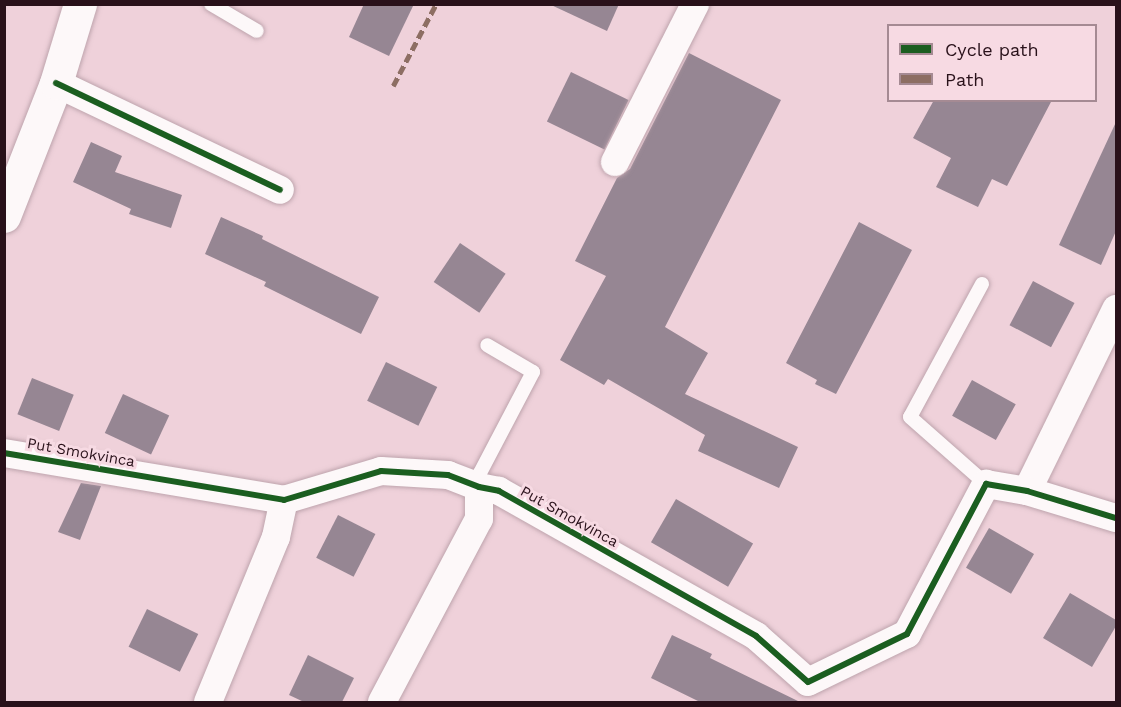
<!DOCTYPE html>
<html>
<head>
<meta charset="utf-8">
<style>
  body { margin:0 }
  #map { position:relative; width:1121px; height:707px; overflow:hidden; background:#efd1da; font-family:"Work Sans",sans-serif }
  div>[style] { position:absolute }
  .building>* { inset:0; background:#968693; transform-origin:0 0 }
  .roads { filter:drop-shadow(0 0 2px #bea4ad) drop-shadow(0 0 2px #bea4ad) }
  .lane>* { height:14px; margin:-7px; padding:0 7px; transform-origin:7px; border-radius:7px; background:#fdf8f9 }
  .street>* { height:28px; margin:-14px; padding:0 14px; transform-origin:14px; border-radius:14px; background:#fdf8f9 }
  .secondary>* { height:33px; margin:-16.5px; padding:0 16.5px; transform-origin:16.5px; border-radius:16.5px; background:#fdf8f9 }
  .quiet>* { height:4.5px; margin-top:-2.25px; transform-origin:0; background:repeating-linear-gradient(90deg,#8d6e63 0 9px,transparent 0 13.5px) }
  .cycleway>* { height:6px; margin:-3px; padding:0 3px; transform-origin:3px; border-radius:3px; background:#1b5e20 }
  span { translate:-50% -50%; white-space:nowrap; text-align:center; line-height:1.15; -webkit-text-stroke:6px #f7dae3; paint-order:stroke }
  .street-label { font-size:15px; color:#29111a }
  .frame { position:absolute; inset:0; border:6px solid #29111a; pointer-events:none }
  .legend { position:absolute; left:887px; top:24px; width:210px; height:78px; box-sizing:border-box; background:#f7dae3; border:2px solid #a58a93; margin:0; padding:8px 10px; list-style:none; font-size:18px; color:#29111a }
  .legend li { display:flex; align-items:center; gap:12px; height:30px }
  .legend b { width:30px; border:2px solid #a58a93 }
</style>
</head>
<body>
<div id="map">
  <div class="building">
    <i style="clip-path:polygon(364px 4px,414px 4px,389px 56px,349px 37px)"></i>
    <i style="clip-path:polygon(549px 4px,619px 4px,607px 31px)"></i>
    <i style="clip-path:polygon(689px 53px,781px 100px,665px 327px,708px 353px,685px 394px,798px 447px,779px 488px,698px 451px,705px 435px,608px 379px,604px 385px,560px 360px,606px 276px,575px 261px,617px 178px,630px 169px)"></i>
    <i style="left:571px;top:72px;width:64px;height:55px;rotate:26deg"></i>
    <i style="clip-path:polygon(934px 100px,1052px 100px,1007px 186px,992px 179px,978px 207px,936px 187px,951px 158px,913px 138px)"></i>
    <i style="clip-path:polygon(1116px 122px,1116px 231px,1101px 265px,1059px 245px)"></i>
    <i style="clip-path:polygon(91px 142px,122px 156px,115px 172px,182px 195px,171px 228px,129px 214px,131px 209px,73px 182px)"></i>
    <i style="clip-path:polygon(221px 217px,263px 236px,262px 239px,379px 297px,361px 334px,264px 286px,266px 282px,205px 254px)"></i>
    <i style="clip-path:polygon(859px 222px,912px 250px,836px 394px,815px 384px,817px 380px,786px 363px)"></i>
    <i style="left:460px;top:243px;width:55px;height:47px;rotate:34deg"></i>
    <i style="left:1033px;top:281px;width:47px;height:50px;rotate:28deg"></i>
    <i style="left:386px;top:362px;width:57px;height:43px;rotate:26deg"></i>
    <i style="left:32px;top:378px;width:45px;height:39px;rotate:22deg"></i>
    <i style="left:972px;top:380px;width:50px;height:41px;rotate:29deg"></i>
    <i style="left:123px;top:394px;width:51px;height:43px;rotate:25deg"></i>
    <i style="clip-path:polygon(81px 483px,101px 486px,80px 540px,58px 532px)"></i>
    <i style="left:676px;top:499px;width:89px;height:50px;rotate:30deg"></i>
    <i style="left:338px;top:515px;width:42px;height:48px;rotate:27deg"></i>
    <i style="left:989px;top:528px;width:52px;height:46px;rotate:30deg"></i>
    <i style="clip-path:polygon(1070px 593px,1116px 620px,1116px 626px,1092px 667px,1043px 638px)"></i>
    <i style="left:147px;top:609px;width:57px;height:42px;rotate:26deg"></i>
    <i style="clip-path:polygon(672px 635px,712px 654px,710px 658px,800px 702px,700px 702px,651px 678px)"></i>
    <i style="clip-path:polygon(308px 655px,354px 678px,342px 702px,304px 702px,289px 695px)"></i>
  </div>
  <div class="roads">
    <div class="lane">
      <i style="left:211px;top:4px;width:53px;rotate:30.4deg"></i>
      <i style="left:982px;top:284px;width:151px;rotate:118.4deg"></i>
      <i style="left:910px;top:417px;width:101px;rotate:41.4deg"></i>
      <i style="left:479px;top:487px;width:14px;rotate:-86deg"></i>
      <i style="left:480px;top:473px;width:114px;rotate:-62.3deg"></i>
      <i style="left:533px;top:372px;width:53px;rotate:-149.6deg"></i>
    </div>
    <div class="street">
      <i style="left:56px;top:83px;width:248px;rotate:25.5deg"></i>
      <i style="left:615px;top:162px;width:177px;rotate:-63.1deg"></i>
      <i style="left:4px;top:453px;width:284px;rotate:9.5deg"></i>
      <i style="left:284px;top:500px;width:101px;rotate:-16.6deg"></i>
      <i style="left:381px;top:471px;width:67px;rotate:3.4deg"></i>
      <i style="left:448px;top:475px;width:33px;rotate:21deg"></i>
      <i style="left:479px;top:487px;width:20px;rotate:11deg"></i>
      <i style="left:499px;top:491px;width:295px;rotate:29.4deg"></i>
      <i style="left:756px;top:636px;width:69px;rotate:41.5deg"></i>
      <i style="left:1027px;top:491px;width:203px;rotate:-63.9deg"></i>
      <i style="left:808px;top:682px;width:110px;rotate:-25.9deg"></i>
      <i style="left:907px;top:634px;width:170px;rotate:-62.2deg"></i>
      <i style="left:986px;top:484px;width:42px;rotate:9.7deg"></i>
      <i style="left:1027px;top:491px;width:93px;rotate:16.9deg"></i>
      <i style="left:208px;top:702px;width:178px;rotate:-67.6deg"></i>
      <i style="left:276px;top:537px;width:38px;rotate:-78deg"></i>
      <i style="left:382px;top:702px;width:207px;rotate:-62.1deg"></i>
      <i style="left:479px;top:519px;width:32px;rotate:-90deg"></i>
    </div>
    <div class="secondary">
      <i style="left:4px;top:216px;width:143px;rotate:-68.6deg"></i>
      <i style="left:56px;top:83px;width:83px;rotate:-73.1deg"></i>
    </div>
  </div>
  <div class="quiet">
    <i style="left:393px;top:86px;width:93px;rotate:-62.3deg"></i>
  </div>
  <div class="cycleway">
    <i style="left:56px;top:83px;width:248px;rotate:25.5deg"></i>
    <i style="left:4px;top:453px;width:284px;rotate:9.5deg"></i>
    <i style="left:284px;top:500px;width:101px;rotate:-16.6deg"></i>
    <i style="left:381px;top:471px;width:67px;rotate:3.4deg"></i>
    <i style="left:448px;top:475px;width:33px;rotate:21deg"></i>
    <i style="left:479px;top:487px;width:20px;rotate:11deg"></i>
    <i style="left:499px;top:491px;width:295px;rotate:29.4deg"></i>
    <i style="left:756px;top:636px;width:69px;rotate:41.5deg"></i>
    <i style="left:808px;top:682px;width:110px;rotate:-25.9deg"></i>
    <i style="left:907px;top:634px;width:170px;rotate:-62.2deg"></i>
    <i style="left:986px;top:484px;width:42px;rotate:9.7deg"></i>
    <i style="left:1027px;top:491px;width:93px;rotate:16.9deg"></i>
  </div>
  <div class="street-label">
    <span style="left:81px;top:453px;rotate:10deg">Put Smokvinca</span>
    <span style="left:569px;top:517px;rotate:29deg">Put Smokvinca</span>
  </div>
  <div class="frame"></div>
  <ul class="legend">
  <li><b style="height:8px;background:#1b5e20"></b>Cycle path</li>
  <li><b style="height:8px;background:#8d6e63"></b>Path</li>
  </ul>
</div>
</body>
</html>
